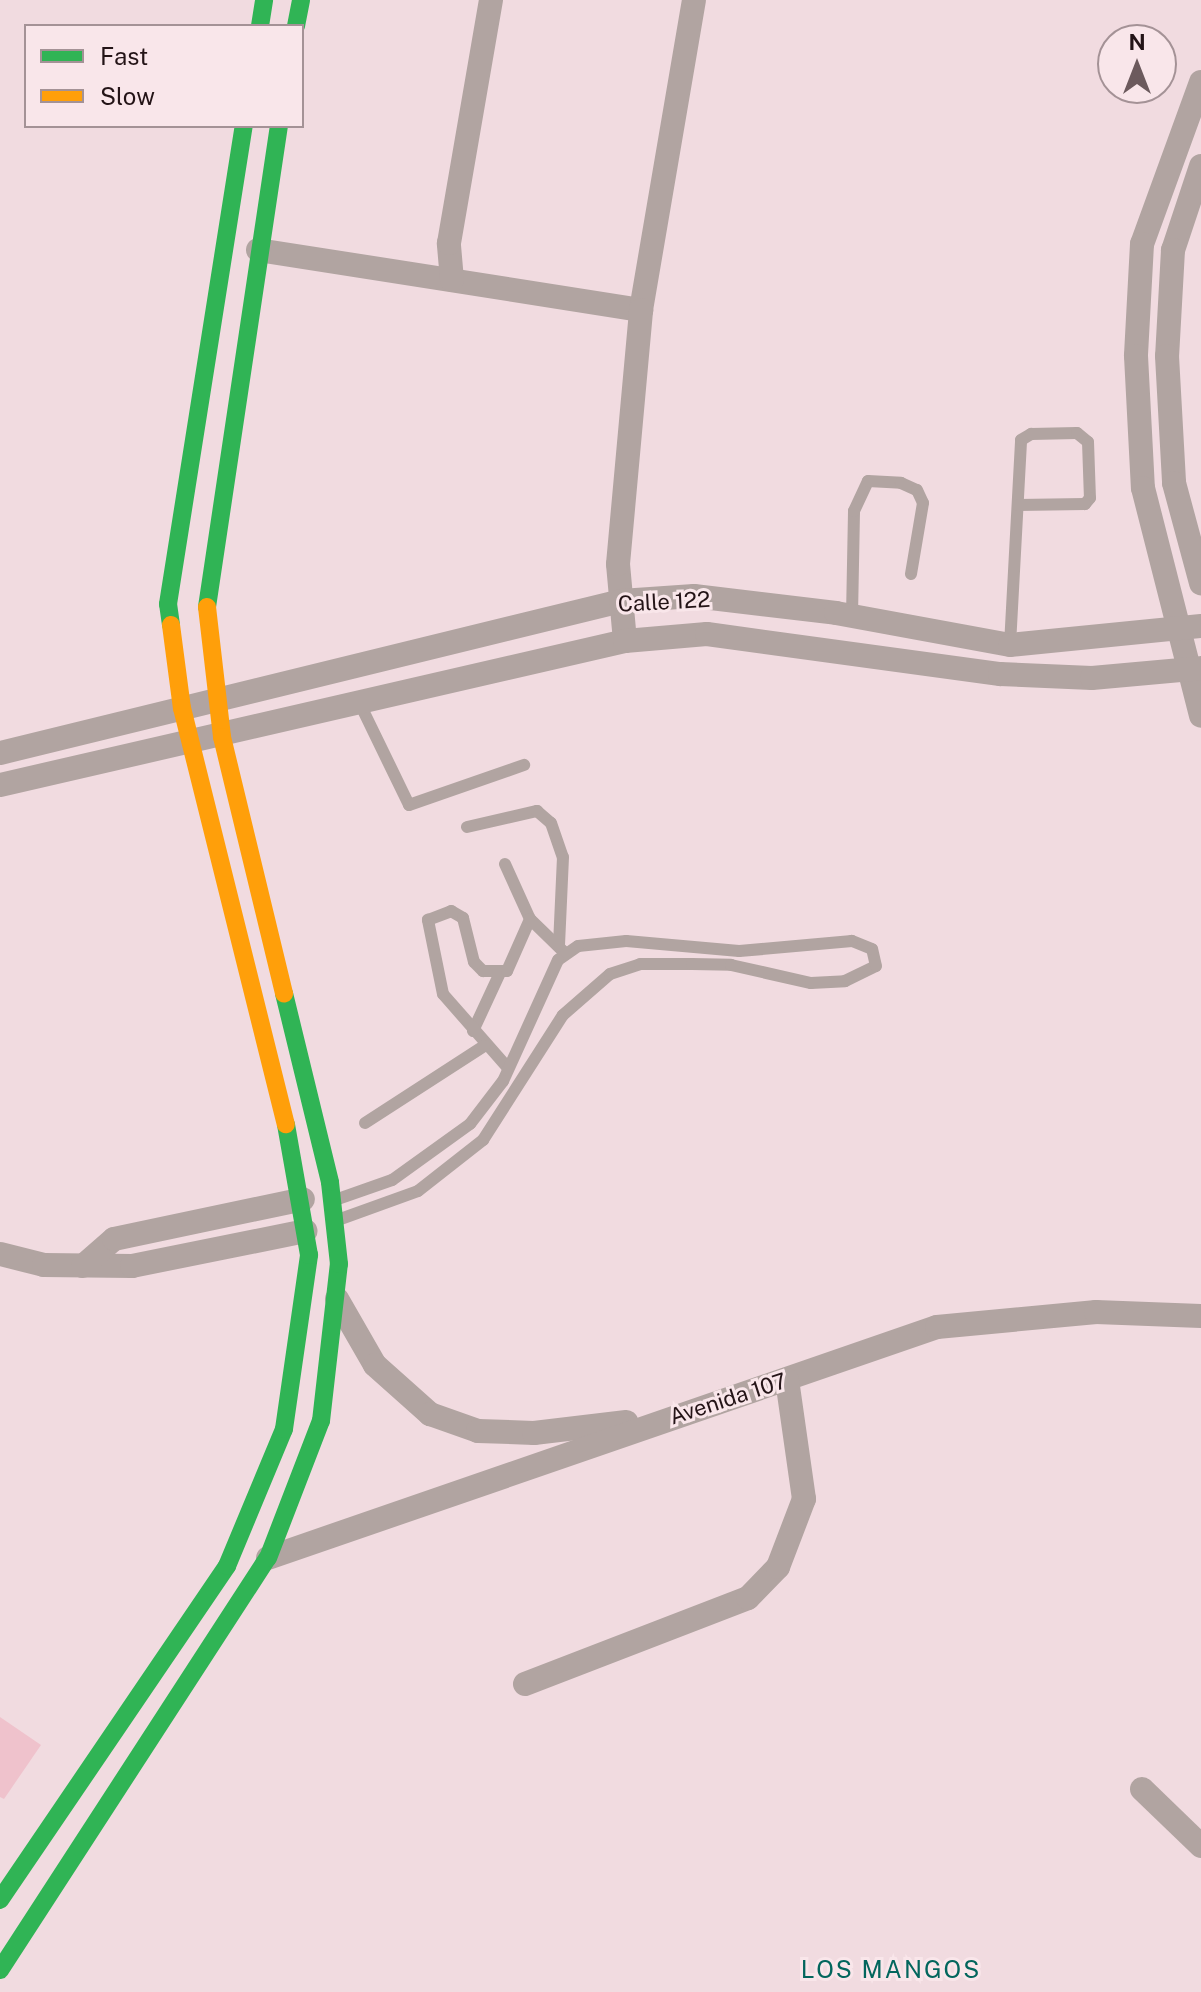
<!DOCTYPE html>
<html>
<head>
<meta charset="utf-8">
<style>
  body { margin:0 }
  #map { position:relative; width:1201px; height:1992px; overflow:hidden; background:#f1dbe0; font-family:"Public Sans",sans-serif }
  div>[style] { position:absolute }
  .green>* { inset:0; background:#efc2cc }
  .lane>* { height:12px; margin:-6px; padding:0 6px; transform-origin:6px; border-radius:6px; background:#b1a4a1 }
  .street>* { height:24px; margin:-12px; padding:0 12px; transform-origin:12px; border-radius:12px; background:#b1a4a1 }
  .fast>* { height:18px; margin:-9px; padding:0 9px; transform-origin:9px; border-radius:9px; background:#30b455 }
  .slow>* { height:18px; margin:-9px; padding:0 9px; transform-origin:9px; border-radius:9px; background:#ff9f0a }
  span { translate:-50% -50%; white-space:nowrap; text-align:center; line-height:1.15; -webkit-text-stroke:6px #f9e6ea; paint-order:stroke }
  .street-label { font-size:22px; color:#241417 }
  .neighbourhood-label { font-size:24px; color:#03665d; letter-spacing:2px }
  .legend { position:absolute; left:24px; top:24px; width:280px; height:104px; box-sizing:border-box; background:#f9e6ea; border:2px solid #a49296; margin:0; padding:10px 14px; list-style:none; font-size:24px; color:#241417 }
  .legend li { display:flex; align-items:center; gap:16px; height:40px }
  .legend b { width:40px; border:2px solid #a49296 }
  .north { position:absolute; left:1097px; top:24px; width:80px; height:80px; box-sizing:border-box; background:#f9e6ea; border:2px solid #a49296; border-radius:50%; rotate:0deg; font-size:22px; font-weight:700; line-height:32px; text-align:center; color:#241417 }
  .north::after { content:''; display:block; margin:auto; width:28px; height:36px; background:#6c5a5d; clip-path:polygon(50% 0,100% 100%,50% 72%,0 100%) }
</style>
</head>
<body>
<div id="map">
  <div class="green">
    <i style="clip-path:polygon(0 1717px,41px 1745px,4px 1799px,0 1797px)"></i>
  </div>
  <div class="lane">
    <i style="left:852px;top:616px;width:105px;rotate:-88.9deg"></i>
    <i style="left:854px;top:511px;width:33px;rotate:-65deg"></i>
    <i style="left:868px;top:481px;width:33px;rotate:3deg"></i>
    <i style="left:901px;top:483px;width:17px;rotate:24deg"></i>
    <i style="left:917px;top:490px;width:14px;rotate:65deg"></i>
    <i style="left:923px;top:503px;width:72px;rotate:99.6deg"></i>
    <i style="left:1010px;top:645px;width:205px;rotate:-86.9deg"></i>
    <i style="left:1021px;top:440px;width:12px;rotate:-31deg"></i>
    <i style="left:1031px;top:434px;width:46px;rotate:-1.2deg"></i>
    <i style="left:1077px;top:433px;width:14px;rotate:39deg"></i>
    <i style="left:1088px;top:442px;width:56px;rotate:88deg"></i>
    <i style="left:1090px;top:498px;width:8px;rotate:130deg"></i>
    <i style="left:1085px;top:504px;width:67px;rotate:179.1deg"></i>
    <i style="left:360px;top:704px;width:112px;rotate:64.1deg"></i>
    <i style="left:409px;top:805px;width:122px;rotate:-19.2deg"></i>
    <i style="left:467px;top:827px;width:72px;rotate:-12.9deg"></i>
    <i style="left:537px;top:811px;width:18px;rotate:41deg"></i>
    <i style="left:551px;top:823px;width:36px;rotate:71deg"></i>
    <i style="left:563px;top:857px;width:87px;rotate:92.6deg"></i>
    <i style="left:505px;top:864px;width:60px;rotate:65.6deg"></i>
    <i style="left:473px;top:1031px;width:62px;rotate:-65.1deg"></i>
    <i style="left:508px;top:1068px;width:98px;rotate:-131.3deg"></i>
    <i style="left:443px;top:994px;width:76px;rotate:-101.5deg"></i>
    <i style="left:428px;top:920px;width:25px;rotate:-21deg"></i>
    <i style="left:451px;top:911px;width:14px;rotate:30deg"></i>
    <i style="left:463px;top:918px;width:45px;rotate:76deg"></i>
    <i style="left:474px;top:962px;width:13px;rotate:45deg"></i>
    <i style="left:483px;top:971px;width:24px"></i>
    <i style="left:507px;top:971px;width:57px;rotate:-66.1deg"></i>
    <i style="left:530px;top:919px;width:50px;rotate:44.2deg"></i>
    <i style="left:365px;top:1123px;width:142px;rotate:-32.9deg"></i>
    <i style="left:335px;top:1221px;width:88px;rotate:-19.9deg"></i>
    <i style="left:418px;top:1191px;width:83px;rotate:-38.1deg"></i>
    <i style="left:483px;top:1140px;width:148px;rotate:-57.4deg"></i>
    <i style="left:563px;top:1015px;width:62px;rotate:-41.1deg"></i>
    <i style="left:610px;top:974px;width:32px;rotate:-18deg"></i>
    <i style="left:640px;top:964px;width:52px"></i>
    <i style="left:692px;top:964px;width:39px;rotate:1deg"></i>
    <i style="left:731px;top:965px;width:82px;rotate:12.7deg"></i>
    <i style="left:811px;top:983px;width:34px;rotate:-3deg"></i>
    <i style="left:845px;top:981px;width:34px;rotate:-26deg"></i>
    <i style="left:876px;top:966px;width:17px;rotate:-103deg"></i>
    <i style="left:872px;top:949px;width:22px;rotate:-158deg"></i>
    <i style="left:852px;top:941px;width:113px;rotate:174.9deg"></i>
    <i style="left:739px;top:951px;width:113px;rotate:-174.9deg"></i>
    <i style="left:626px;top:941px;width:48px;rotate:174.1deg"></i>
    <i style="left:578px;top:946px;width:24px;rotate:145deg"></i>
    <i style="left:558px;top:960px;width:133px;rotate:114.4deg"></i>
    <i style="left:503px;top:1081px;width:54px;rotate:127.5deg"></i>
    <i style="left:470px;top:1124px;width:96px;rotate:144.3deg"></i>
    <i style="left:392px;top:1180px;width:60px;rotate:160.7deg"></i>
  </div>
  <div class="street">
    <i style="left:1201px;top:82px;width:172px;rotate:110deg"></i>
    <i style="left:1142px;top:244px;width:112px;rotate:93.1deg"></i>
    <i style="left:1136px;top:356px;width:132px;rotate:87deg"></i>
    <i style="left:1143px;top:488px;width:235px;rotate:75.7deg"></i>
    <i style="left:1201px;top:166px;width:89px;rotate:108.4deg"></i>
    <i style="left:1173px;top:250px;width:106px;rotate:93.2deg"></i>
    <i style="left:1167px;top:356px;width:127px;rotate:86.8deg"></i>
    <i style="left:1174px;top:483px;width:104px;rotate:74.9deg"></i>
    <i style="left:258px;top:250px;width:388px;rotate:8.9deg"></i>
    <i style="left:641px;top:310px;width:314px;rotate:-80.3deg"></i>
    <i style="left:452px;top:280px;width:37px;rotate:-95deg"></i>
    <i style="left:449px;top:243px;width:247px;rotate:-80.2deg"></i>
    <i style="left:625px;top:641px;width:77px;rotate:-95.2deg"></i>
    <i style="left:618px;top:564px;width:255px;rotate:-84.8deg"></i>
    <i style="left:0;top:753px;width:639px;rotate:-13.75deg"></i>
    <i style="left:621px;top:601px;width:73px;rotate:-3.9deg"></i>
    <i style="left:694px;top:596px;width:143px;rotate:6.8deg"></i>
    <i style="left:836px;top:613px;width:177px;rotate:10.4deg"></i>
    <i style="left:1010px;top:645px;width:192px;rotate:-5.7deg"></i>
    <i style="left:0;top:785px;width:641px;rotate:-12.97deg"></i>
    <i style="left:625px;top:641px;width:82px;rotate:-4.9deg"></i>
    <i style="left:707px;top:634px;width:296px;rotate:7.8deg"></i>
    <i style="left:1000px;top:674px;width:92px;rotate:2.5deg"></i>
    <i style="left:1092px;top:678px;width:109px;rotate:-5.2deg"></i>
    <i style="left:0;top:1254px;width:45px;rotate:14deg"></i>
    <i style="left:44px;top:1265px;width:88px;rotate:0.7deg"></i>
    <i style="left:132px;top:1266px;width:177px;rotate:-11.4deg"></i>
    <i style="left:83px;top:1266px;width:41px;rotate:-41.1deg"></i>
    <i style="left:114px;top:1239px;width:193px;rotate:-11.9deg"></i>
    <i style="left:337px;top:1299px;width:76px;rotate:60.1deg"></i>
    <i style="left:375px;top:1365px;width:74px;rotate:41.7deg"></i>
    <i style="left:430px;top:1414px;width:51px;rotate:19.5deg"></i>
    <i style="left:478px;top:1431px;width:56px;rotate:2deg"></i>
    <i style="left:534px;top:1433px;width:93px;rotate:-6.8deg"></i>
    <i style="left:268px;top:1558px;width:708px;rotate:-19.05deg"></i>
    <i style="left:937px;top:1327px;width:160px;rotate:-5.4deg"></i>
    <i style="left:1096px;top:1312px;width:105px;rotate:2.2deg"></i>
    <i style="left:525px;top:1684px;width:239px;rotate:-21.1deg"></i>
    <i style="left:748px;top:1598px;width:43px;rotate:-45.9deg"></i>
    <i style="left:778px;top:1567px;width:73px;rotate:-69.1deg"></i>
    <i style="left:804px;top:1499px;width:120px;rotate:-98.1deg"></i>
    <i style="left:1142px;top:1789px;width:82px;rotate:44deg"></i>
  </div>
  <div class="fast">
    <i style="left:260px;top:26px;width:26px;rotate:-81deg"></i>
    <i style="left:296px;top:26px;width:26px;rotate:-79deg"></i>
    <i style="left:207px;top:607px;width:486px;rotate:-81.5deg"></i>
    <i style="left:171px;top:625px;width:21px;rotate:-98deg"></i>
    <i style="left:168px;top:604px;width:484px;rotate:-81deg"></i>
    <i style="left:0;top:1900px;width:404px;rotate:-55.8deg"></i>
    <i style="left:227px;top:1566px;width:148px;rotate:-67.4deg"></i>
    <i style="left:284px;top:1429px;width:176px;rotate:-81.8deg"></i>
    <i style="left:309px;top:1255px;width:133px;rotate:-100deg"></i>
    <i style="left:0;top:1970px;width:491px;rotate:-57deg"></i>
    <i style="left:268px;top:1558px;width:147px;rotate:-68.9deg"></i>
    <i style="left:321px;top:1421px;width:158px;rotate:-83.5deg"></i>
    <i style="left:339px;top:1264px;width:82px;rotate:-96.3deg"></i>
    <i style="left:330px;top:1182px;width:194px;rotate:-103.7deg"></i>
  </div>
  <div class="slow">
    <i style="left:207px;top:607px;width:131px;rotate:83.4deg"></i>
    <i style="left:222px;top:737px;width:264px;rotate:76.4deg"></i>
    <i style="left:171px;top:625px;width:84px;rotate:82.5deg"></i>
    <i style="left:182px;top:708px;width:429px;rotate:76deg"></i>
  </div>
  <div class="street-label">
    <span style="left:664px;top:602px;rotate:-3deg">Calle 122</span>
    <span style="left:728px;top:1399px;rotate:-18deg">Avenida 107</span>
  </div>
  <div class="neighbourhood-label">
    <span style="left:891px;top:1970px">LOS MANGOS</span>
  </div>
  <ul class="legend">
  <li><b style="height:10px;background:#30b455"></b>Fast</li>
  <li><b style="height:10px;background:#ff9f0a"></b>Slow</li>
  </ul>
  <div class="north">N</div>
</div>
</body>
</html>
